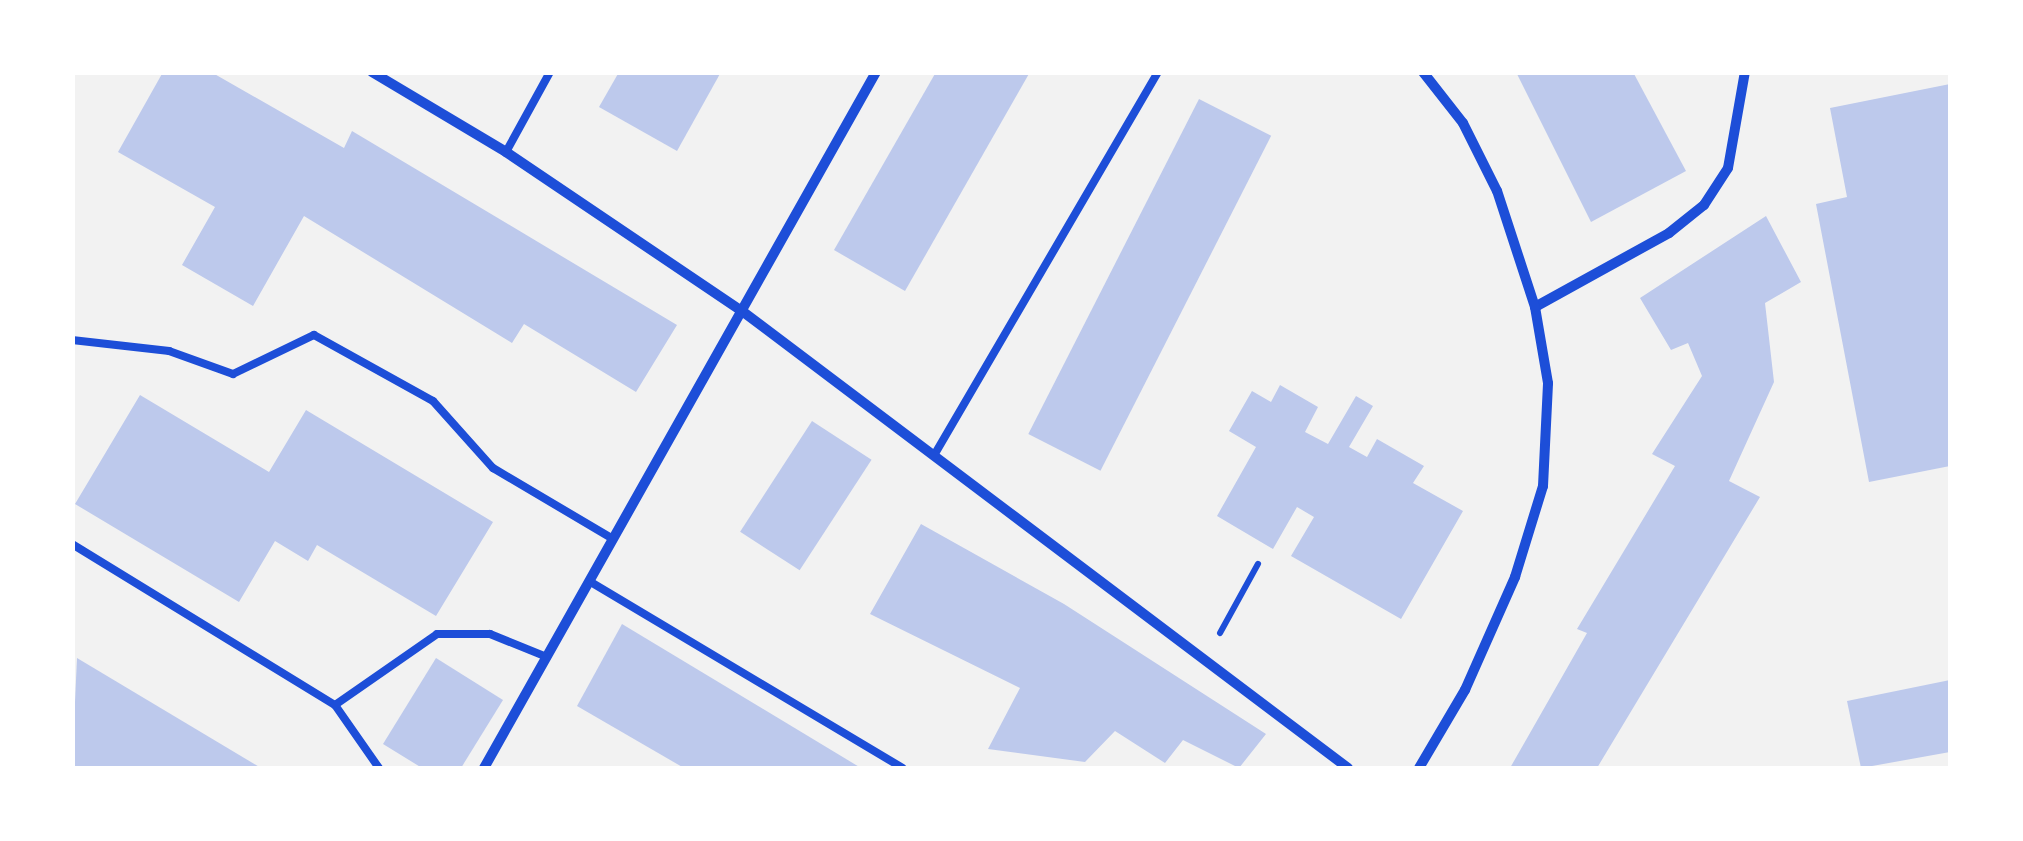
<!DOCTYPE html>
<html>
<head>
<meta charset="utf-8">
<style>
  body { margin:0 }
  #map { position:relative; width:2023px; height:841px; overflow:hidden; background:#f2f2f2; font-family:"IBM Plex Serif",serif }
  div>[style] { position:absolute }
  .building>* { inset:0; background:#bdc9ec; transform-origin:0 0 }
  .path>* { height:6px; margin:-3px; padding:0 3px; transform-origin:3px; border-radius:3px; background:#1d4ed8 }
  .service>* { height:8px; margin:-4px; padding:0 4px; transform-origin:4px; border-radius:4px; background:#1d4ed8 }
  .minor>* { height:10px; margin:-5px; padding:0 5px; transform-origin:5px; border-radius:5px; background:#1d4ed8 }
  span { translate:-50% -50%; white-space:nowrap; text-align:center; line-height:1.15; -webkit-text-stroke:8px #fff; paint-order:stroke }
  .frame { position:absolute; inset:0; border:75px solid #fff; pointer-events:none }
</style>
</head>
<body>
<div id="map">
  <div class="building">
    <i style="clip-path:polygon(163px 72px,211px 72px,344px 148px,352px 131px,677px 325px,636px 392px,524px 324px,512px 343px,304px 216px,253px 306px,182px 265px,215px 207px,118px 152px)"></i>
    <i style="clip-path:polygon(619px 72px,721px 72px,677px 151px,599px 107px)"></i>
    <i style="clip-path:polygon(936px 72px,1030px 72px,905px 291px,834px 250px)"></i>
    <i style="clip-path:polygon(1516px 72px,1633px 72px,1686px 171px,1591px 222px)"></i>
    <i style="clip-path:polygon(1950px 84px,1950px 466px,1869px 482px,1816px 204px,1847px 197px,1830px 108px)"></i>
    <i style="left:1199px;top:99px;width:81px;height:376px;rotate:27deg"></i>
    <i style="clip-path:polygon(1766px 216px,1801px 282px,1765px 303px,1774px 382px,1729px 481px,1760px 497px,1597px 768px,1510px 768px,1587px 633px,1577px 629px,1675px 466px,1652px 454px,1702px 376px,1688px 343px,1671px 350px,1640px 298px)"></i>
    <i style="clip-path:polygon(1280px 385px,1318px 407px,1305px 432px,1328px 444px,1356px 396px,1373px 406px,1349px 447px,1367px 457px,1377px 439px,1424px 466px,1413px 483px,1463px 511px,1401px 619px,1291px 556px,1314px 517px,1297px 507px,1273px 549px,1217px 516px,1256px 447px,1229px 431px,1252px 391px,1271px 402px)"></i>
    <i style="clip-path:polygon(140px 395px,269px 472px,306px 410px,493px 522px,436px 616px,317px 545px,308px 561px,275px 541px,239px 602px,75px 504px)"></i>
    <i style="left:812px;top:421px;width:71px;height:132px;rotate:33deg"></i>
    <i style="clip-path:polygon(921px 524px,1064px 604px,1266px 734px,1239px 768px,1183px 740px,1165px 763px,1115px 731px,1085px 762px,988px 749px,1020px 688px,870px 614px)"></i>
    <i style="clip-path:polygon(622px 624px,861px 768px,684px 768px,577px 706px)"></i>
    <i style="clip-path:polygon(77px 658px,261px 768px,72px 768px)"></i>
    <i style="clip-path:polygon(436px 658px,503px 700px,461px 768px,422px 768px,383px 744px)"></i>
    <i style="clip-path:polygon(1950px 680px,1950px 752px,1861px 768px,1847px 701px)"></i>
  </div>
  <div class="path">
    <i style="left:1220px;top:633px;width:79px;rotate:-61.2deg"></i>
  </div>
  <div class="service">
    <i style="left:506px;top:152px;width:91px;rotate:-61.2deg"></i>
    <i style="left:72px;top:340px;width:98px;rotate:6.5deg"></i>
    <i style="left:169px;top:351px;width:68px;rotate:19.8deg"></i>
    <i style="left:233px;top:374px;width:90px;rotate:-25.7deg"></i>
    <i style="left:314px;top:335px;width:136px;rotate:29deg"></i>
    <i style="left:433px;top:401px;width:90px;rotate:48.2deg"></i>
    <i style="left:493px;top:468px;width:139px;rotate:30.6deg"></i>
    <i style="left:936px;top:452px;width:440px;rotate:-59.7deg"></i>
    <i style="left:72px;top:544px;width:308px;rotate:31.5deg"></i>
    <i style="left:335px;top:705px;width:77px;rotate:55.1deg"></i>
    <i style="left:589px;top:581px;width:365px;rotate:30.8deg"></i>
    <i style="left:335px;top:705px;width:124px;rotate:-34.8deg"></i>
    <i style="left:437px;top:634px;width:53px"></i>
    <i style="left:490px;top:634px;width:61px;rotate:22deg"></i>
  </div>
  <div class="minor">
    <i style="left:372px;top:72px;width:156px;rotate:30.8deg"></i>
    <i style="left:506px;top:152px;width:285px;rotate:34deg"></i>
    <i style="left:742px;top:311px;width:759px;rotate:37.02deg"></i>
    <i style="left:1535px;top:307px;width:153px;rotate:-28.9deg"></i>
    <i style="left:1669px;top:233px;width:45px;rotate:-38.7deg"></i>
    <i style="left:1704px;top:205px;width:44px;rotate:-57deg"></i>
    <i style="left:1728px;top:168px;width:97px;rotate:-80deg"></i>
    <i style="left:484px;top:768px;width:799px;rotate:-60.61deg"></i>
    <i style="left:1419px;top:768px;width:91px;rotate:-59.5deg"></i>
    <i style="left:1465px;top:690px;width:124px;rotate:-66.1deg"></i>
    <i style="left:1515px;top:577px;width:95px;rotate:-72.9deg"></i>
    <i style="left:1543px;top:486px;width:103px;rotate:-87.2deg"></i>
    <i style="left:1548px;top:383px;width:77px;rotate:-99.7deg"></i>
    <i style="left:1535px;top:307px;width:122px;rotate:-108.1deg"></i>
    <i style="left:1497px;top:191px;width:76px;rotate:-116.6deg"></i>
    <i style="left:1463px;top:123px;width:65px;rotate:-128.1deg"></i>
  </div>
  <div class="frame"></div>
</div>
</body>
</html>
